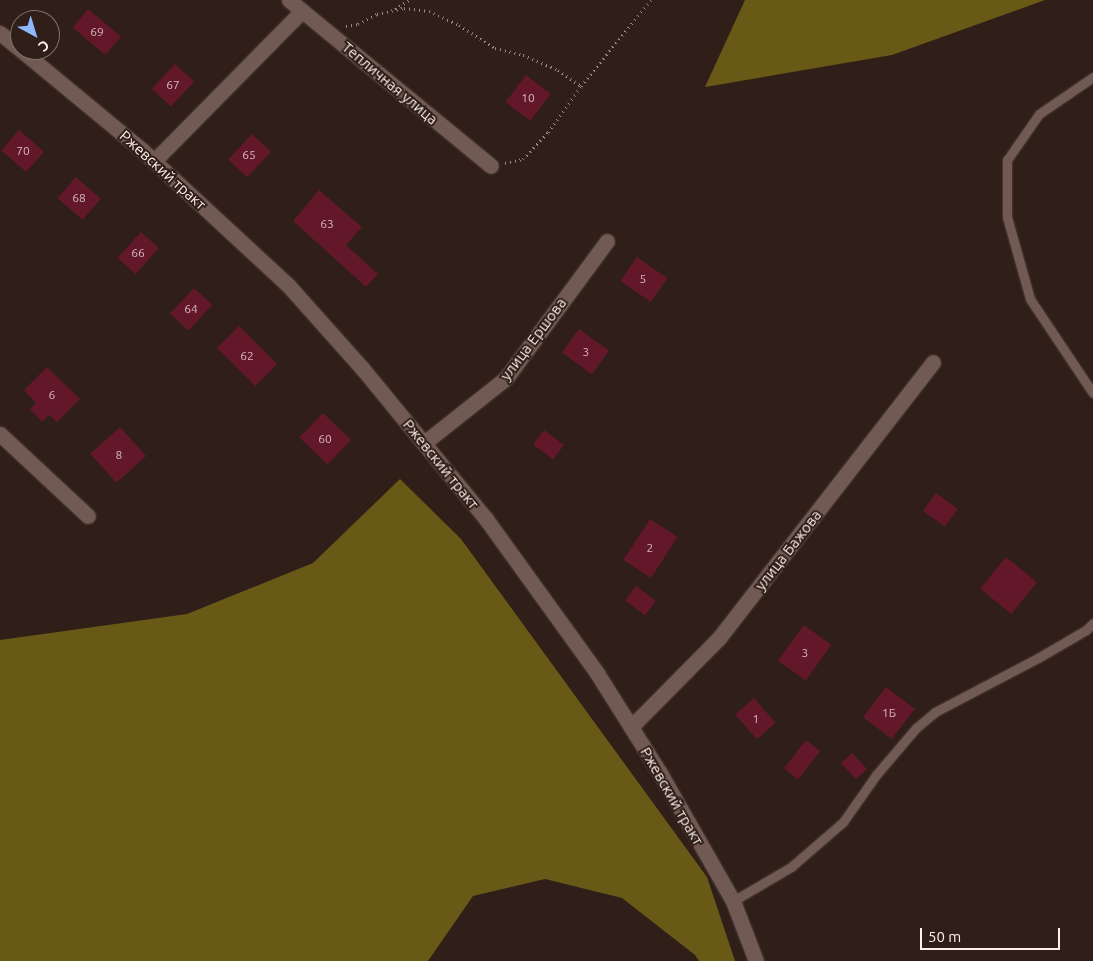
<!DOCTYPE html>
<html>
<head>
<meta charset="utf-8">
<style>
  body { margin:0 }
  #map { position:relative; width:1093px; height:961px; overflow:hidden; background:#301e18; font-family:Ubuntu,sans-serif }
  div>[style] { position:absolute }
  .forest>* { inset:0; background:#685916 }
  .building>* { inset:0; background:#621829; transform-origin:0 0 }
  .path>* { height:3px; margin-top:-1.5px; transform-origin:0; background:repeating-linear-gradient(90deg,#9b8b86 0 1px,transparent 0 5px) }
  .roads { filter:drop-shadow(0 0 1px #4b3b37) drop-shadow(0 0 1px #4b3b37) }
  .lane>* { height:9px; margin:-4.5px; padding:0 4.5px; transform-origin:4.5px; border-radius:4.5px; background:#705a53 }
  .street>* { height:15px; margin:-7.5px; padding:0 7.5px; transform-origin:7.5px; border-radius:7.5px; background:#705a53 }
  .secondary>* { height:15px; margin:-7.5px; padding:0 7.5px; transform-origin:7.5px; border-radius:7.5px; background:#705a53 }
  span { translate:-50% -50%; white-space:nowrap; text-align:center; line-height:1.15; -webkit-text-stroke:4px #301e18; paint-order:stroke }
  .number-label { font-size:12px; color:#d7bbbb }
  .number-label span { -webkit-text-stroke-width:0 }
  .street-label { font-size:15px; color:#fef1ec }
  .north { position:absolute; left:10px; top:10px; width:50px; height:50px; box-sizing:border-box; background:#301e18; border:1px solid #82726d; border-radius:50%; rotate:141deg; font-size:14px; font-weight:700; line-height:20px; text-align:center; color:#fef1ec }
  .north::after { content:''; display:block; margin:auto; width:18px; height:22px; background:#8db9fc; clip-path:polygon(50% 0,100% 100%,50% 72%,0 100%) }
  .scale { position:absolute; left:920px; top:928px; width:140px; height:22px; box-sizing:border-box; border:2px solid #fef1ec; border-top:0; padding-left:6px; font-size:15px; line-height:18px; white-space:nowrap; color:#fef1ec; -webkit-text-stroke:4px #301e18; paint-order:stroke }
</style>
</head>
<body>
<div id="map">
  <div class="forest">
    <i style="clip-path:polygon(745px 0,1045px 0,892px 55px,705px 87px)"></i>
    <i style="clip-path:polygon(400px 479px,461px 539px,707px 877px,735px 961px,699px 961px,695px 955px,622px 898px,545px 879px,473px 896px,428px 961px,0 961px,0 640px,187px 614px,313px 563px)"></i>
  </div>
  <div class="building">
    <i style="left:88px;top:9px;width:43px;height:24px;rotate:40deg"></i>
    <i style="left:175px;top:64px;width:26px;height:34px;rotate:43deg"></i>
    <i style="left:526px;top:75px;width:31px;height:34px;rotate:37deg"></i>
    <i style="left:19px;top:130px;width:33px;height:27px;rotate:41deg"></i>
    <i style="left:252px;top:134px;width:26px;height:35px;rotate:43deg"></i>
    <i style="left:76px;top:177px;width:33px;height:28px;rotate:41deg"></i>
    <i style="clip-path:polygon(319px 190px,362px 227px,346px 245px,378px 274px,366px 287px,293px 221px)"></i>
    <i style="left:141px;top:232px;width:24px;height:35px;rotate:42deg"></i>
    <i style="left:637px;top:257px;width:37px;height:29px;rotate:35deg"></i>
    <i style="left:194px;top:288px;width:25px;height:35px;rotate:43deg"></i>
    <i style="left:239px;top:326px;width:54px;height:31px;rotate:45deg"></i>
    <i style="left:579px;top:329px;width:37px;height:29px;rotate:36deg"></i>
    <i style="clip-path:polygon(47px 367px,80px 399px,57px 422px,49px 415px,42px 422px,30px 409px,36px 403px,24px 390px)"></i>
    <i style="left:323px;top:413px;width:39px;height:34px;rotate:44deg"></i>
    <i style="left:120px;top:427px;width:39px;height:40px;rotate:48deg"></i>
    <i style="left:544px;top:430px;width:25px;height:18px;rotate:37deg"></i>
    <i style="left:936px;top:493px;width:27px;height:22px;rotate:36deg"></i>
    <i style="left:650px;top:519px;width:33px;height:49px;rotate:33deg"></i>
    <i style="left:1006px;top:557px;width:40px;height:41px;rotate:39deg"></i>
    <i style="left:636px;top:586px;width:25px;height:18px;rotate:37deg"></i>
    <i style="left:804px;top:625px;width:34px;height:44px;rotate:36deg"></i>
    <i style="left:886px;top:687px;width:36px;height:38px;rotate:37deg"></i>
    <i style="left:754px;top:698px;width:33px;height:25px;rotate:49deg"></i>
    <i style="left:806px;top:740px;width:18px;height:36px;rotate:38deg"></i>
    <i style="left:852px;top:753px;width:22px;height:15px;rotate:47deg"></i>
  </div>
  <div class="path">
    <i style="left:395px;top:9px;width:17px;rotate:-33deg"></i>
    <i style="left:346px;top:26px;width:12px;rotate:-9deg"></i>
    <i style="left:358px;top:24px;width:21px;rotate:-28deg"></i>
    <i style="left:377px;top:14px;width:28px;rotate:-13deg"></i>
    <i style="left:404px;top:8px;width:25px;rotate:7deg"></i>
    <i style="left:429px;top:11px;width:33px;rotate:25deg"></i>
    <i style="left:459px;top:25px;width:43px;rotate:32.6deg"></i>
    <i style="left:495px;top:48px;width:29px;rotate:14deg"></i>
    <i style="left:523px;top:55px;width:38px;rotate:23deg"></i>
    <i style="left:558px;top:70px;width:28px;rotate:35deg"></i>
    <i style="left:581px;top:86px;width:111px;rotate:-50.9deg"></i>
    <i style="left:505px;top:163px;width:18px;rotate:-13deg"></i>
    <i style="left:523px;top:159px;width:37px;rotate:-47deg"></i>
    <i style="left:548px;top:132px;width:57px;rotate:-54.3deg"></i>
  </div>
  <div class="roads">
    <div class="lane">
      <i style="left:1093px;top:77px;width:65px;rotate:145.6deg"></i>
      <i style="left:1039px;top:114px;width:56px;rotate:124.8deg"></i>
      <i style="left:1007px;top:160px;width:57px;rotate:90deg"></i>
      <i style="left:1007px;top:217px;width:85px;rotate:74.3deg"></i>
      <i style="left:1030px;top:299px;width:113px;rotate:56.2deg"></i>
      <i style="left:733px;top:901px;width:67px;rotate:-30.4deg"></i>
      <i style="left:791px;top:867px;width:69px;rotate:-40.9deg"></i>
      <i style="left:843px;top:822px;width:57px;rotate:-54.9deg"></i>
      <i style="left:876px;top:775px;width:62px;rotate:-49.6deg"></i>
      <i style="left:916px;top:728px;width:25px;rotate:-40deg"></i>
      <i style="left:935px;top:712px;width:116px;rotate:-27.7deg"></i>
      <i style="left:1038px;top:658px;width:56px;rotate:-30.3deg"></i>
      <i style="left:1086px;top:630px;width:10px;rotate:-45deg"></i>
    </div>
    <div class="street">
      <i style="left:289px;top:0;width:261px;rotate:39.4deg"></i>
      <i style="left:154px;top:161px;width:211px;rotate:-45.4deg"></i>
      <i style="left:0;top:434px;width:120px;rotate:43deg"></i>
      <i style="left:424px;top:443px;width:105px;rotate:-38.4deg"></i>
      <i style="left:506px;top:378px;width:170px;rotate:-53.6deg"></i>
      <i style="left:631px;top:727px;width:125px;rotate:-45.3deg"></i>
      <i style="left:719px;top:638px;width:349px;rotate:-52.2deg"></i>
    </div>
    <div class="secondary">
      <i style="left:0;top:33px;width:26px;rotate:39deg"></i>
      <i style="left:21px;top:50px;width:157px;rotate:39.6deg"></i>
      <i style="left:142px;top:150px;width:199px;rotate:42.8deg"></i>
      <i style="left:288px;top:285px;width:111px;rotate:48.3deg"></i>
      <i style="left:362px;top:368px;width:195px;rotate:50.6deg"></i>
      <i style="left:486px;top:519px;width:190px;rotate:54.2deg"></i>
      <i style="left:597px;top:673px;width:118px;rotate:57.8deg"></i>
      <i style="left:660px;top:773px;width:147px;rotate:60.3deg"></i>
      <i style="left:733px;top:901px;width:64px;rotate:69deg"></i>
    </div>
  </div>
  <div class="number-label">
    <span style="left:97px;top:32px">69</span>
    <span style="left:173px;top:85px">67</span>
    <span style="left:528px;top:98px">10</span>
    <span style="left:23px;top:151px">70</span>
    <span style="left:249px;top:155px">65</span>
    <span style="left:79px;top:198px">68</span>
    <span style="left:327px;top:224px">63</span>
    <span style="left:138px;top:253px">66</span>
    <span style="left:643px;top:279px">5</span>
    <span style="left:191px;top:309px">64</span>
    <span style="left:586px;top:352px">3</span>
    <span style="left:247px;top:356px">62</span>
    <span style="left:52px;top:395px">6</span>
    <span style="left:325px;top:439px">60</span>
    <span style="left:119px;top:455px">8</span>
    <span style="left:650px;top:548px">2</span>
    <span style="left:805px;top:653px">3</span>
    <span style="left:889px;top:713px">1Б</span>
    <span style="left:756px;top:719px">1</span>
  </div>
  <div class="street-label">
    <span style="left:390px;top:83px;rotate:40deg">Тепличная улица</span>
    <span style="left:163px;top:170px;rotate:42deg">Ржевский тракт</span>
    <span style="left:533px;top:339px;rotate:-53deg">улица Ершова</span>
    <span style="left:441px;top:464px;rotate:51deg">Ржевский тракт</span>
    <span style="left:788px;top:550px;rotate:-52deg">улица Бажова</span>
    <span style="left:672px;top:796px;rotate:60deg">Ржевский тракт</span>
  </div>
  <div class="north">С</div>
  <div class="scale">50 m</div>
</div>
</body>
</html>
